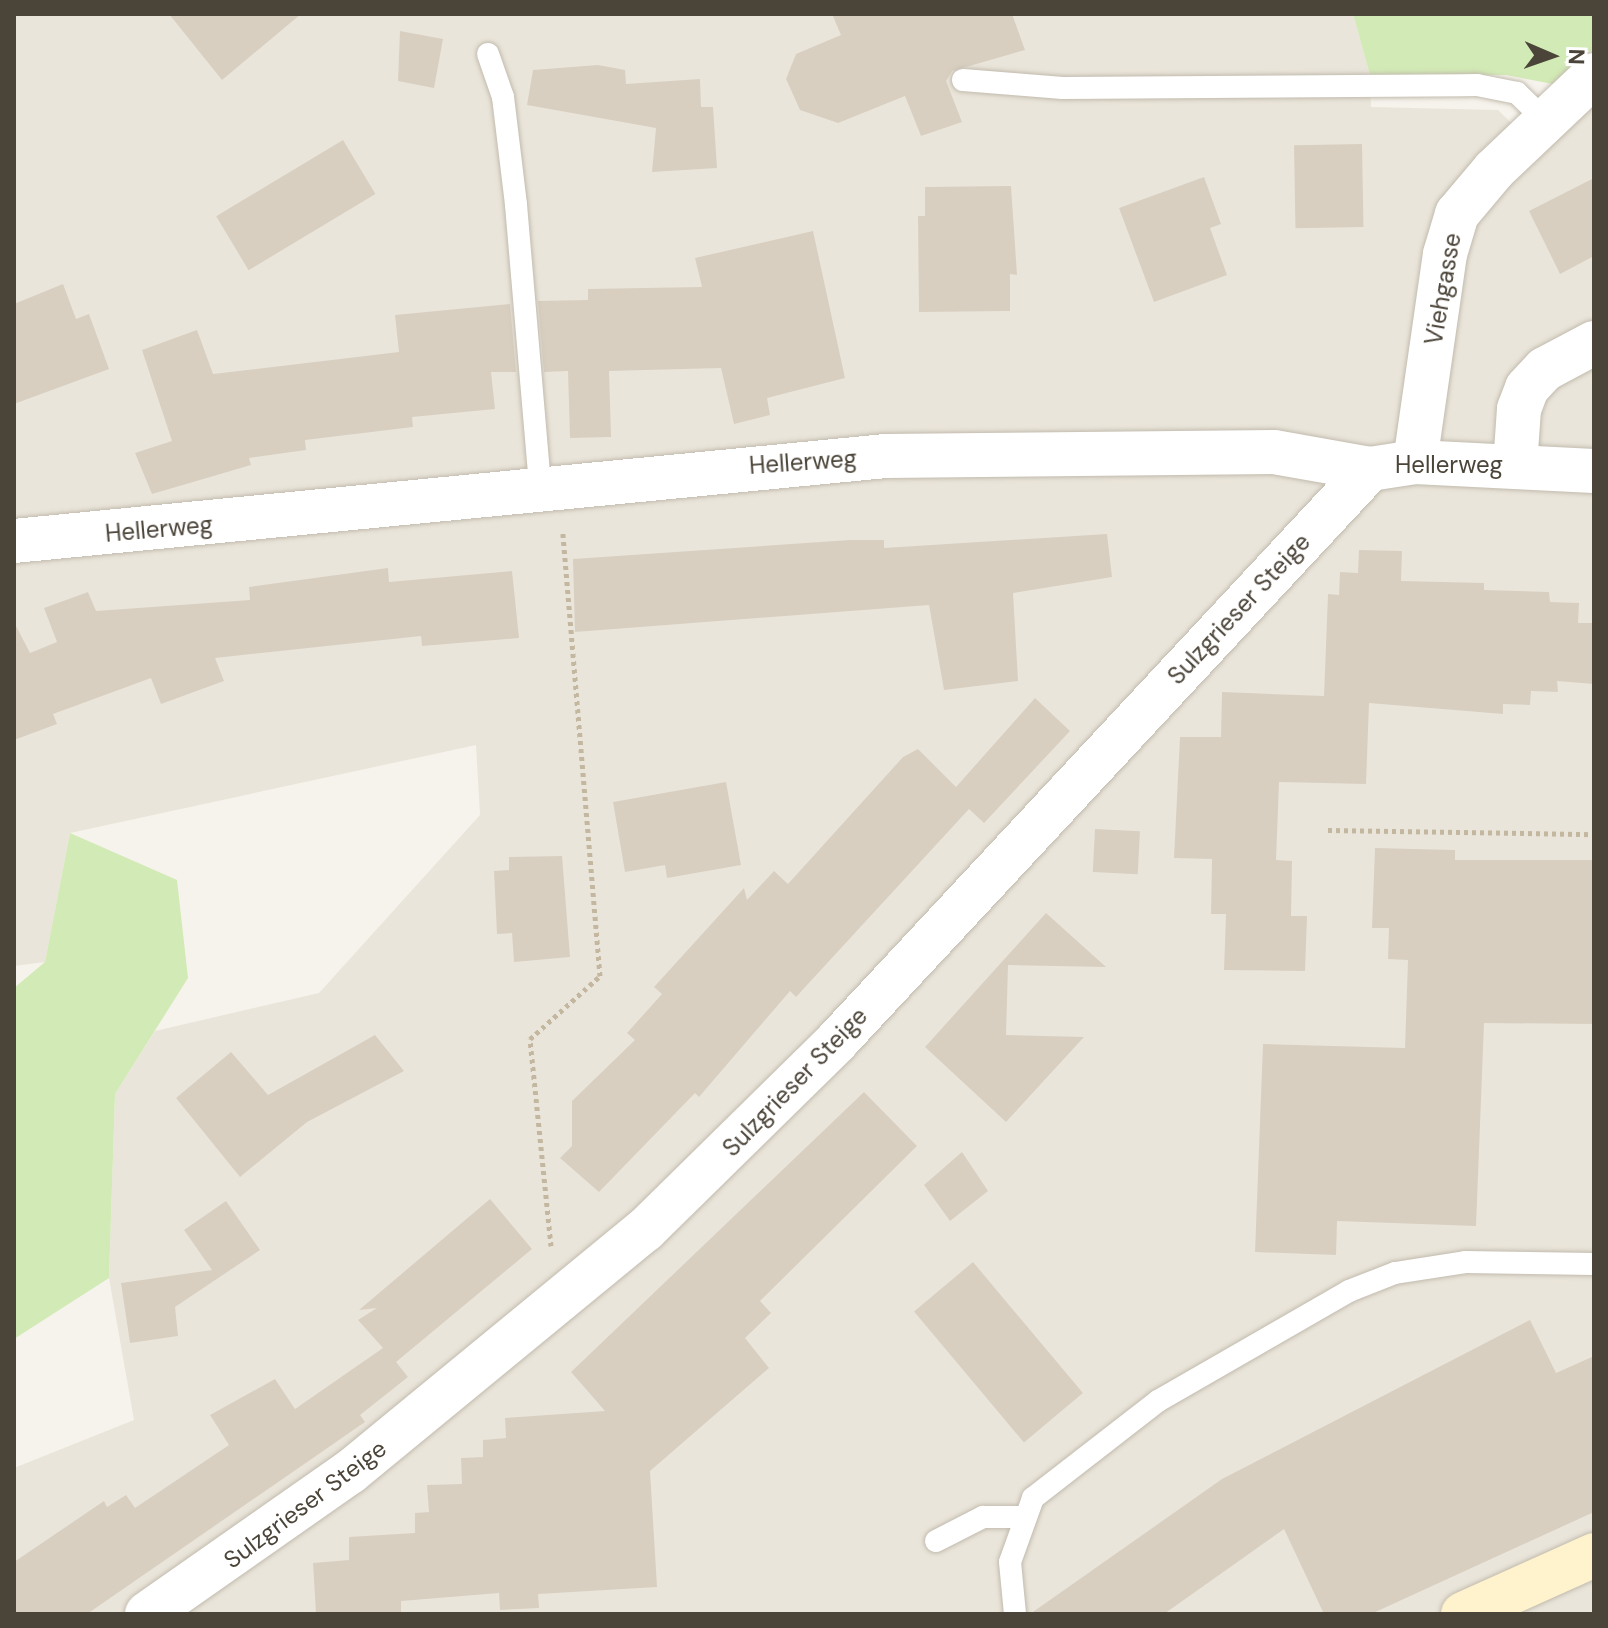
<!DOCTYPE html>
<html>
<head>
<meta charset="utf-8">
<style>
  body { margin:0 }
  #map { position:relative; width:1608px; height:1628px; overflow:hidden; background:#f6f3ec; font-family:"DM Sans",sans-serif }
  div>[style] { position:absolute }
  .residential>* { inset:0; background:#eae5da }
  .green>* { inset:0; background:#d2eab5 }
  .building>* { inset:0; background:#d8cfc1; transform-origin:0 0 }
  .path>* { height:5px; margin-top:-2.5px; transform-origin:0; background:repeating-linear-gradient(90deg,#c4b79f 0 4px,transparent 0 8px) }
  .roads { filter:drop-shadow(0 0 2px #c2bbae) drop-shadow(0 0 2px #c2bbae) }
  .lane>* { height:22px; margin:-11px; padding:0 11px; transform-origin:11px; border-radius:11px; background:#fff }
  .street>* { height:44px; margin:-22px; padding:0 22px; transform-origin:22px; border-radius:22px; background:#fff }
  .secondary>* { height:44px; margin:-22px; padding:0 22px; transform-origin:22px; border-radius:22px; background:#fff3cd }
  span { translate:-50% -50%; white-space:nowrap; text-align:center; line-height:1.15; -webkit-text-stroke:6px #fff; paint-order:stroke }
  .street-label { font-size:24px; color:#4b4439 }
  .frame { position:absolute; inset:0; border:16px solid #4b4439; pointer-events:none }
  .north { position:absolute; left:1512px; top:16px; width:80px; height:80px; -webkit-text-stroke:6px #fff; paint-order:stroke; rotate:92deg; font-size:22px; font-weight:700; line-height:32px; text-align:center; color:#4b4439 }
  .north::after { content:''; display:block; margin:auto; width:28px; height:36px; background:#4b4439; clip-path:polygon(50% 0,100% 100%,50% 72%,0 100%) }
</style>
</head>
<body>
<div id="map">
  <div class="residential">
    <i style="clip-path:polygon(14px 14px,1353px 14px,1370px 75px,1371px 107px,1498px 110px,1541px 152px,1594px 101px,1594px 1614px,14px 1614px,14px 1468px,134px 1420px,109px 1278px,115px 1094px,155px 1031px,319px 993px,480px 815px,476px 745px,70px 833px,45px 962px,14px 966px)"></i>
  </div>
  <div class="green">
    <i style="clip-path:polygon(1353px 14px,1594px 14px,1594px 48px,1553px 84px,1506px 75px,1370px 75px)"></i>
    <i style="clip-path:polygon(70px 833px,177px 880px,188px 978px,115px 1094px,109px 1278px,14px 1339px,14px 988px,45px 962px)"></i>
  </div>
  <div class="building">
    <i style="clip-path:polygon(169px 14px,301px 14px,222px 80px)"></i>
    <i style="clip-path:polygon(832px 14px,1012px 14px,1025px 50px,952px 71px,946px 81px,962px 122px,921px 136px,905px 96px,838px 123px,800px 110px,786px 79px,796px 54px,841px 35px)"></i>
    <i style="clip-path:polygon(400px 31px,443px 39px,434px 88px,398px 81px)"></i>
    <i style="clip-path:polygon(598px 65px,625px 70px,626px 84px,700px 79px,701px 107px,713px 107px,717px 168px,652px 172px,656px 128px,527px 105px,533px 70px)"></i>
    <i style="left:343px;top:140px;width:63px;height:148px;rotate:59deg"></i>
    <i style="left:1362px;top:144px;width:83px;height:68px;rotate:89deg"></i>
    <i style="clip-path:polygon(1204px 177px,1221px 224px,1210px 228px,1227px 275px,1154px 302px,1119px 208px)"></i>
    <i style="clip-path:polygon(1594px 178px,1594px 256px,1560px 274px,1529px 211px)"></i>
    <i style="clip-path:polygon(1011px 186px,1017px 275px,1010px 274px,1010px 311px,919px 312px,918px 216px,925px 216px,925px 187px)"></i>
    <i style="clip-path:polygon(813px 231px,845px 378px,767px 398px,770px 415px,734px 424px,721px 368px,609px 371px,611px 437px,570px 438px,568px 371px,544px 372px,538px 301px,588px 300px,588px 289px,702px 287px,695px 258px)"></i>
    <i style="clip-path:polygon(63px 284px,76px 319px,89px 314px,109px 369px,14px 404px,14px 304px)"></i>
    <i style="clip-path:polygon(510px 304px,516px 372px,491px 372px,495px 409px,412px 417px,413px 427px,305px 440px,306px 450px,249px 458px,251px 465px,152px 494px,135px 453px,172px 441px,142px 350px,197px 330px,213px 374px,399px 352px,395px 315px)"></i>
    <i style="clip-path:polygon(1107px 534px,1112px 577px,1013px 593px,1018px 681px,944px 690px,929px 605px,575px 632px,573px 559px,850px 540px,884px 540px,884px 548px)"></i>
    <i style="clip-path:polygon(1359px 550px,1402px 551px,1401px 581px,1484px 583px,1484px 590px,1549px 592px,1550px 602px,1579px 603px,1578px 623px,1594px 623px,1594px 684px,1557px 681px,1558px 692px,1531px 691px,1530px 705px,1503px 704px,1503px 714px,1369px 703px,1366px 784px,1279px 782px,1276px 860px,1292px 861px,1291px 916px,1307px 916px,1305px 971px,1224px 970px,1226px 914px,1211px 914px,1212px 859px,1174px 858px,1180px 737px,1221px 737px,1222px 692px,1324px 696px,1328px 594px,1339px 595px,1340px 572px,1358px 573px)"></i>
    <i style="clip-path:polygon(388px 568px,389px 582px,512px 571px,519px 638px,422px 646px,421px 636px,215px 658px,224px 681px,161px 704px,151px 678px,53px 714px,57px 724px,14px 740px,14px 622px,30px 653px,57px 642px,44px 608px,88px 592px,96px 611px,250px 600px,249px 587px)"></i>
    <i style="clip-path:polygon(1035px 698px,1070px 731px,984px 823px,969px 809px,796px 997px,790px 991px,699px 1097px,695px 1093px,599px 1192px,560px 1158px,572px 1146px,572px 1101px,635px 1040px,627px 1033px,662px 994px,654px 987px,744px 888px,747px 900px,774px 871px,788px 884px,903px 757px,918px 749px,956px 787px)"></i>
    <i style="clip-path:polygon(726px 782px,741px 865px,667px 878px,665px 865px,625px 872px,613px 802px)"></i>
    <i style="left:1095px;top:829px;width:45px;height:43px;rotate:3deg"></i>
    <i style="clip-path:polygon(1375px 848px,1455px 850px,1455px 860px,1594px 860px,1594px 1024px,1484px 1023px,1476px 1226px,1337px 1221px,1336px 1255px,1255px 1252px,1263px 1044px,1405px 1048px,1408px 960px,1388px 959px,1389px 928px,1372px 928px)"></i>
    <i style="clip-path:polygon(562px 856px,570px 957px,514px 962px,512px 933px,497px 934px,494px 871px,509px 870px,509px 857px)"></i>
    <i style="clip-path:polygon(1046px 913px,1106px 967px,1008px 965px,1006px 1035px,1084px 1037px,1006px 1122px,925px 1047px)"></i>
    <i style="clip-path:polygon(375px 1035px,404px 1071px,307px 1122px,240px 1177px,176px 1098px,231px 1052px,268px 1095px)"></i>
    <i style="clip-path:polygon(864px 1092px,917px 1146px,760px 1301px,771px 1313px,745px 1338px,769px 1368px,650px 1471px,657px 1587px,538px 1594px,539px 1608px,500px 1610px,499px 1593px,401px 1601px,401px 1614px,316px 1614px,313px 1563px,349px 1560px,349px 1537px,415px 1533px,415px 1513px,429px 1512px,427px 1485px,462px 1484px,461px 1458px,483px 1457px,483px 1440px,506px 1438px,505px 1418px,605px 1411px,571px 1372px)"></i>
    <i style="clip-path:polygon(962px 1152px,988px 1191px,950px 1221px,924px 1185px)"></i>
    <i style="clip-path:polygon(490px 1199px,532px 1249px,396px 1362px,408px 1377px,360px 1415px,365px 1422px,87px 1614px,14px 1614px,14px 1562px,104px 1501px,107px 1507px,126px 1495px,135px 1508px,229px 1445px,210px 1415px,275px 1379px,295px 1409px,383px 1348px,358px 1320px,377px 1308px,359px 1310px)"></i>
    <i style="clip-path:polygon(226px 1201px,260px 1250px,175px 1307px,178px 1336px,130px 1343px,121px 1283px,212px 1270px,184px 1230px)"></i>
    <i style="left:973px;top:1262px;width:171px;height:77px;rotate:50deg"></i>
    <i style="clip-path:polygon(1530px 1320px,1556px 1373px,1594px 1356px,1594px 1512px,1371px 1614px,1324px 1614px,1284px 1529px,1164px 1614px,1030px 1614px,1222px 1479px)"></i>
  </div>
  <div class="path">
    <i style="left:1328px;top:830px;width:266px;rotate:0.9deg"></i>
    <i style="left:551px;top:1246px;width:208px;rotate:-95.8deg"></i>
    <i style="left:530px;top:1039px;width:94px;rotate:-42deg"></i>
    <i style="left:600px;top:976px;width:444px;rotate:-94.8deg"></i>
  </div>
  <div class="roads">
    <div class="lane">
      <i style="left:488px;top:54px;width:46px;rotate:70.8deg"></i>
      <i style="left:503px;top:97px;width:109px;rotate:83.1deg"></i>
      <i style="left:516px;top:205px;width:283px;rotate:85.1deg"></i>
      <i style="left:963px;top:80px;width:100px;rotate:4.6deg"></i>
      <i style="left:1063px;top:88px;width:414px;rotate:-0.4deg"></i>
      <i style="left:1477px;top:85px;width:41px;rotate:11.3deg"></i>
      <i style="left:1517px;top:93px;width:39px;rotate:44deg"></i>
      <i style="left:936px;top:1541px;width:53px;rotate:-27.1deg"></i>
      <i style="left:983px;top:1517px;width:39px"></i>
      <i style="left:1015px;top:1614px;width:52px;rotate:-95.5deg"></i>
      <i style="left:1010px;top:1562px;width:68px;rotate:-70.2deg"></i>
      <i style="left:1033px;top:1498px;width:158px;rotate:-37.8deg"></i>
      <i style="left:1158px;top:1401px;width:220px;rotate:-29.9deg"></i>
      <i style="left:1349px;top:1291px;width:49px;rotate:-21.4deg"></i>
      <i style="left:1395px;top:1273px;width:71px;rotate:-8.9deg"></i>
      <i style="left:1465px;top:1262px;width:129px;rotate:0.9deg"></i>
    </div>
    <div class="street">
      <i style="left:1415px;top:462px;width:210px;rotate:-81.8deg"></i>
      <i style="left:1445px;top:254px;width:42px;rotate:-73.3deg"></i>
      <i style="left:1457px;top:214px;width:57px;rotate:-49.9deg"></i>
      <i style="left:1494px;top:170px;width:138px;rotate:-43.5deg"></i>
      <i style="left:1515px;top:466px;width:57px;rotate:-86deg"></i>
      <i style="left:1519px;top:409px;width:22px;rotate:-69deg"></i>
      <i style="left:1527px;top:388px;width:26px;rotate:-47deg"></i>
      <i style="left:1545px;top:369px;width:55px;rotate:-28deg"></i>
      <i style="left:14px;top:541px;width:876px;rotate:-5.57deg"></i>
      <i style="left:886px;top:456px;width:388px;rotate:-0.6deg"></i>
      <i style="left:1274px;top:452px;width:97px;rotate:10deg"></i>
      <i style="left:1370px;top:469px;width:46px;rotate:-8.8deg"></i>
      <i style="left:1415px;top:462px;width:179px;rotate:2.9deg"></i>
      <i style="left:147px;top:1614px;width:248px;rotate:-35deg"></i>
      <i style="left:350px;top:1472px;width:382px;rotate:-39.4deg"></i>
      <i style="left:645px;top:1230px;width:269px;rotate:-44.5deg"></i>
      <i style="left:837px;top:1041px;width:782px;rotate:-47.02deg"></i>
    </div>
    <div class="secondary">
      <i style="left:1463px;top:1614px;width:144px;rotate:-24.2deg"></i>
    </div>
  </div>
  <div class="street-label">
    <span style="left:1443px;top:289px;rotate:-80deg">Viehgasse</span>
    <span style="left:803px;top:462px;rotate:-4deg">Hellerweg</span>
    <span style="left:1449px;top:465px">Hellerweg</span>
    <span style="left:159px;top:529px;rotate:-5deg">Hellerweg</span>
    <span style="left:1239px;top:609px;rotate:-47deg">Sulzgrieser Steige</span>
    <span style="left:795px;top:1082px;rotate:-46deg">Sulzgrieser Steige</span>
    <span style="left:305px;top:1504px;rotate:-37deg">Sulzgrieser Steige</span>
  </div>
  <div class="frame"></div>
  <div class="north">N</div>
</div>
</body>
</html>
